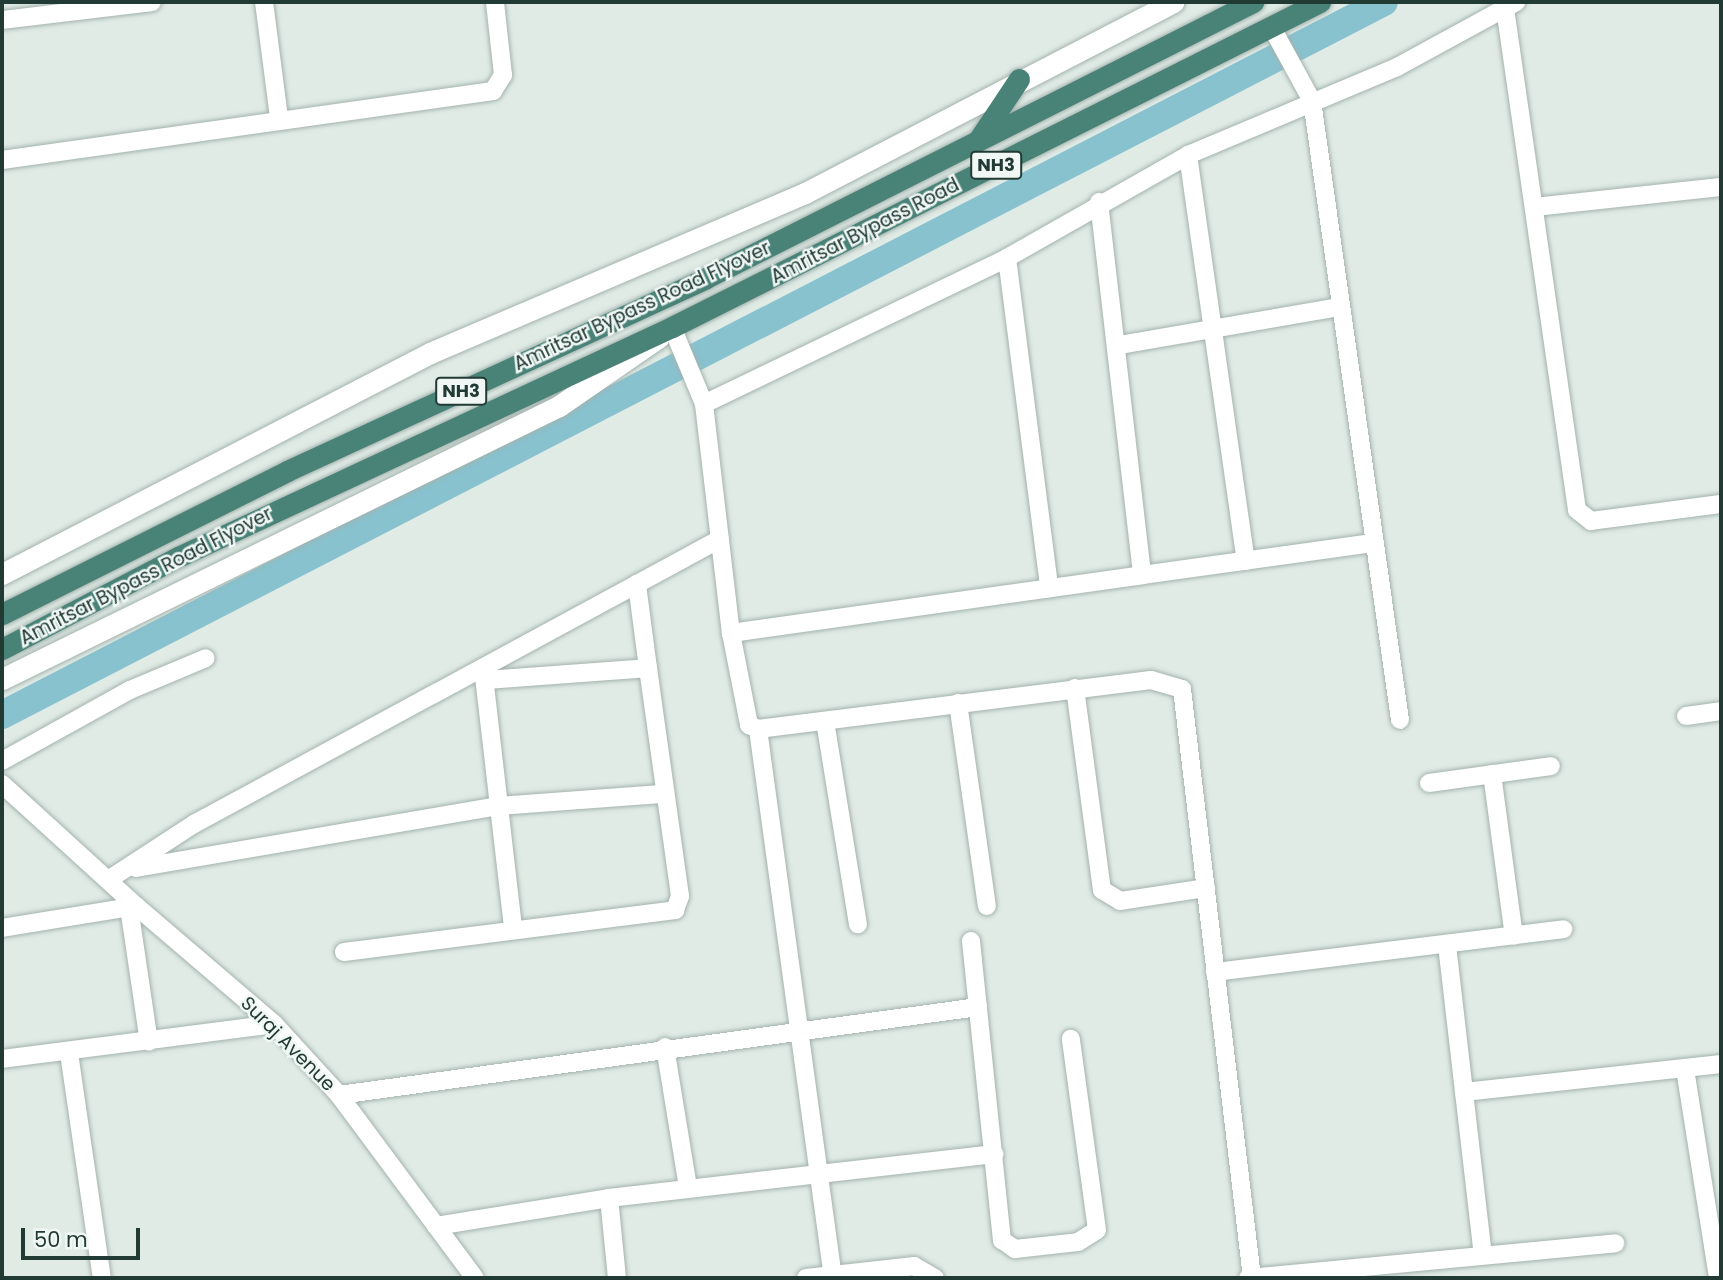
<!DOCTYPE html>
<html>
<head>
<meta charset="utf-8">
<style>
  body { margin:0 }
  #map { position:relative; width:1723px; height:1280px; overflow:hidden; background:#e0ebe6; font-family:Poppins,sans-serif }
  div>[style] { position:absolute }
  .river>* { height:28px; margin:-14px; padding:0 14px; transform-origin:14px; border-radius:14px; background:#88c2cf }
  .roads { filter:drop-shadow(0 0 2px #a3b2ad) drop-shadow(0 0 2px #a3b2ad) }
  .minor>* { height:18px; margin:-9px; padding:0 9px; transform-origin:9px; border-radius:9px; background:#fff }
  .tertiary>* { height:21px; margin:-10.5px; padding:0 10.5px; transform-origin:10.5px; border-radius:10.5px; background:#fff }
  .trunk>* { height:21px; margin:-10.5px; padding:0 10.5px; transform-origin:10.5px; border-radius:10.5px; background:#498277 }
  span { translate:-50% -50%; white-space:nowrap; text-align:center; line-height:1.15; -webkit-text-stroke:5px #f0f7f4; paint-order:stroke }
  .shield-label span { padding:2px 5px; background:#f0f7f4; border:2px solid; border-radius:5px; -webkit-text-stroke-width:0 }
  .shield-label { font-size:18px; color:#213a34; font-weight:700 }
  .street-label { font-size:19px; color:#213a34 }
  .frame { position:absolute; inset:0; border:4px solid #213a34; pointer-events:none }
  .scale { position:absolute; left:21px; top:1228px; width:119px; height:32px; box-sizing:border-box; border:4px solid #213a34; border-top:0; padding-left:9px; font-size:21px; line-height:24px; white-space:nowrap; color:#213a34; -webkit-text-stroke:5px #f0f7f4; paint-order:stroke }
</style>
</head>
<body>
<div id="map">
  <div class="river">
    <i style="left:2px;top:715px;width:1555px;rotate:-27.29deg"></i>
  </div>
  <div class="roads">
    <div class="minor">
      <i style="left:264px;top:2px;width:117px;rotate:82.6deg"></i>
      <i style="left:1505px;top:8px;width:507px;rotate:81.84deg"></i>
      <i style="left:1577px;top:510px;width:18px;rotate:38deg"></i>
      <i style="left:1591px;top:521px;width:131px;rotate:-7.5deg"></i>
      <i style="left:2px;top:20px;width:151px;rotate:-6.8deg"></i>
      <i style="left:1271px;top:26px;width:85px;rotate:61.3deg"></i>
      <i style="left:1312px;top:101px;width:625px;rotate:81.91deg"></i>
      <i style="left:1188px;top:155px;width:410px;rotate:81.9deg"></i>
      <i style="left:2px;top:160px;width:496px;rotate:-8deg"></i>
      <i style="left:493px;top:91px;width:19px;rotate:-58deg"></i>
      <i style="left:503px;top:75px;width:73px;rotate:-96.3deg"></i>
      <i style="left:1099px;top:202px;width:375px;rotate:83.4deg"></i>
      <i style="left:1142px;top:575px;width:233px;rotate:-7.9deg"></i>
      <i style="left:1534px;top:207px;width:188px;rotate:-6.1deg"></i>
      <i style="left:1007px;top:258px;width:333px;rotate:82.7deg"></i>
      <i style="left:672px;top:327px;width:83px;rotate:67.4deg"></i>
      <i style="left:704px;top:404px;width:231px;rotate:83.3deg"></i>
      <i style="left:731px;top:633px;width:94px;rotate:78.9deg"></i>
      <i style="left:749px;top:725px;width:10px;rotate:24deg"></i>
      <i style="left:758px;top:729px;width:396px;rotate:-7.1deg"></i>
      <i style="left:1151px;top:680px;width:32px;rotate:16deg"></i>
      <i style="left:1182px;top:689px;width:593px;rotate:83.22deg"></i>
      <i style="left:1119px;top:345px;width:224px;rotate:-9.8deg"></i>
      <i style="left:704px;top:404px;width:336px;rotate:-25.7deg"></i>
      <i style="left:1007px;top:258px;width:208px;rotate:-29.6deg"></i>
      <i style="left:1188px;top:155px;width:227px;rotate:-22.8deg"></i>
      <i style="left:1397px;top:67px;width:136px;rotate:-28.6deg"></i>
      <i style="left:731px;top:633px;width:415px;rotate:-8deg"></i>
      <i style="left:483px;top:668px;width:263px;rotate:83.4deg"></i>
      <i style="left:485px;top:680px;width:163px;rotate:-4.2deg"></i>
      <i style="left:648px;top:668px;width:85px;rotate:-97.5deg"></i>
      <i style="left:1075px;top:688px;width:204px;rotate:82.4deg"></i>
      <i style="left:1102px;top:890px;width:21px;rotate:31deg"></i>
      <i style="left:1120px;top:901px;width:87px;rotate:-8.6deg"></i>
      <i style="left:958px;top:703px;width:205px;rotate:81.9deg"></i>
      <i style="left:1686px;top:716px;width:35px;rotate:-8deg"></i>
      <i style="left:825px;top:721px;width:206px;rotate:80.8deg"></i>
      <i style="left:758px;top:729px;width:554px;rotate:82.22deg"></i>
      <i style="left:2px;top:761px;width:146px;rotate:-29deg"></i>
      <i style="left:130px;top:690px;width:82px;rotate:-22.8deg"></i>
      <i style="left:1492px;top:774px;width:163px;rotate:82.3deg"></i>
      <i style="left:1429px;top:783px;width:123px;rotate:-7.9deg"></i>
      <i style="left:2px;top:784px;width:181px;rotate:42.3deg"></i>
      <i style="left:136px;top:868px;width:367px;rotate:-9.7deg"></i>
      <i style="left:498px;top:806px;width:164px;rotate:-4.2deg"></i>
      <i style="left:108px;top:880px;width:103px;rotate:-33.1deg"></i>
      <i style="left:194px;top:824px;width:598px;rotate:-28.45deg"></i>
      <i style="left:129px;top:907px;width:136px;rotate:81.6deg"></i>
      <i style="left:2px;top:928px;width:136px;rotate:-9.3deg"></i>
      <i style="left:136px;top:906px;width:182px;rotate:40.5deg"></i>
      <i style="left:274px;top:1024px;width:96px;rotate:47.5deg"></i>
      <i style="left:339px;top:1095px;width:228px;rotate:53.4deg"></i>
      <i style="left:971px;top:941px;width:301px;rotate:84.1deg"></i>
      <i style="left:1002px;top:1240px;width:16px;rotate:35deg"></i>
      <i style="left:1015px;top:1249px;width:63px;rotate:-6.3deg"></i>
      <i style="left:1078px;top:1242px;width:22px;rotate:-32deg"></i>
      <i style="left:1097px;top:1230px;width:193px;rotate:-97.8deg"></i>
      <i style="left:1447px;top:945px;width:312px;rotate:83.4deg"></i>
      <i style="left:344px;top:952px;width:334px;rotate:-7.2deg"></i>
      <i style="left:675px;top:910px;width:15px;rotate:-70deg"></i>
      <i style="left:680px;top:896px;width:230px;rotate:-98deg"></i>
      <i style="left:1215px;top:972px;width:351px;rotate:-7deg"></i>
      <i style="left:665px;top:1047px;width:143px;rotate:80.7deg"></i>
      <i style="left:69px;top:1053px;width:227px;rotate:81.7deg"></i>
      <i style="left:2px;top:1059px;width:274px;rotate:-7.3deg"></i>
      <i style="left:1685px;top:1069px;width:212px;rotate:81deg"></i>
      <i style="left:1464px;top:1092px;width:259px;rotate:-6.2deg"></i>
      <i style="left:339px;top:1095px;width:645px;rotate:-7.84deg"></i>
      <i style="left:609px;top:1198px;width:80px;rotate:84.3deg"></i>
      <i style="left:436px;top:1226px;width:175px;rotate:-9.2deg"></i>
      <i style="left:609px;top:1198px;width:388px;rotate:-6.5deg"></i>
      <i style="left:806px;top:1278px;width:109px;rotate:-6.3deg"></i>
      <i style="left:914px;top:1266px;width:24px;rotate:30deg"></i>
      <i style="left:1248px;top:1278px;width:369px;rotate:-5.4deg"></i>
    </div>
    <div class="tertiary">
      <i style="left:2px;top:574px;width:482px;rotate:-27.3deg"></i>
      <i style="left:430px;top:353px;width:408px;rotate:-23.1deg"></i>
      <i style="left:805px;top:193px;width:415px;rotate:-27.4deg"></i>
      <i style="left:2px;top:679px;width:620px;rotate:-26.11deg"></i>
      <i style="left:559px;top:406px;width:121px;rotate:-34.6deg"></i>
    </div>
    <div class="trunk">
      <i style="left:979px;top:139px;width:72px;rotate:-56.3deg"></i>
      <i style="left:2px;top:614px;width:319px;rotate:-26.6deg"></i>
      <i style="left:287px;top:471px;width:461px;rotate:-24.7deg"></i>
      <i style="left:706px;top:278px;width:613px;rotate:-26.77deg"></i>
      <i style="left:2px;top:649px;width:199px;rotate:-27.6deg"></i>
      <i style="left:178px;top:557px;width:545px;rotate:-24.97deg"></i>
      <i style="left:672px;top:327px;width:725px;rotate:-26.64deg"></i>
    </div>
  </div>
  <div class="shield-label">
    <span style="left:996px;top:165px">NH3</span>
    <span style="left:461px;top:391px">NH3</span>
  </div>
  <div class="street-label">
    <span style="left:865px;top:231px;rotate:-27deg">Amritsar Bypass Road</span>
    <span style="left:642px;top:306px;rotate:-25deg">Amritsar Bypass Road Flyover</span>
    <span style="left:146px;top:576px;rotate:-27deg">Amritsar Bypass Road Flyover</span>
    <span style="left:288px;top:1044px;rotate:45deg">Suraj Avenue</span>
  </div>
  <div class="frame"></div>
  <div class="scale">50 m</div>
</div>
</body>
</html>
